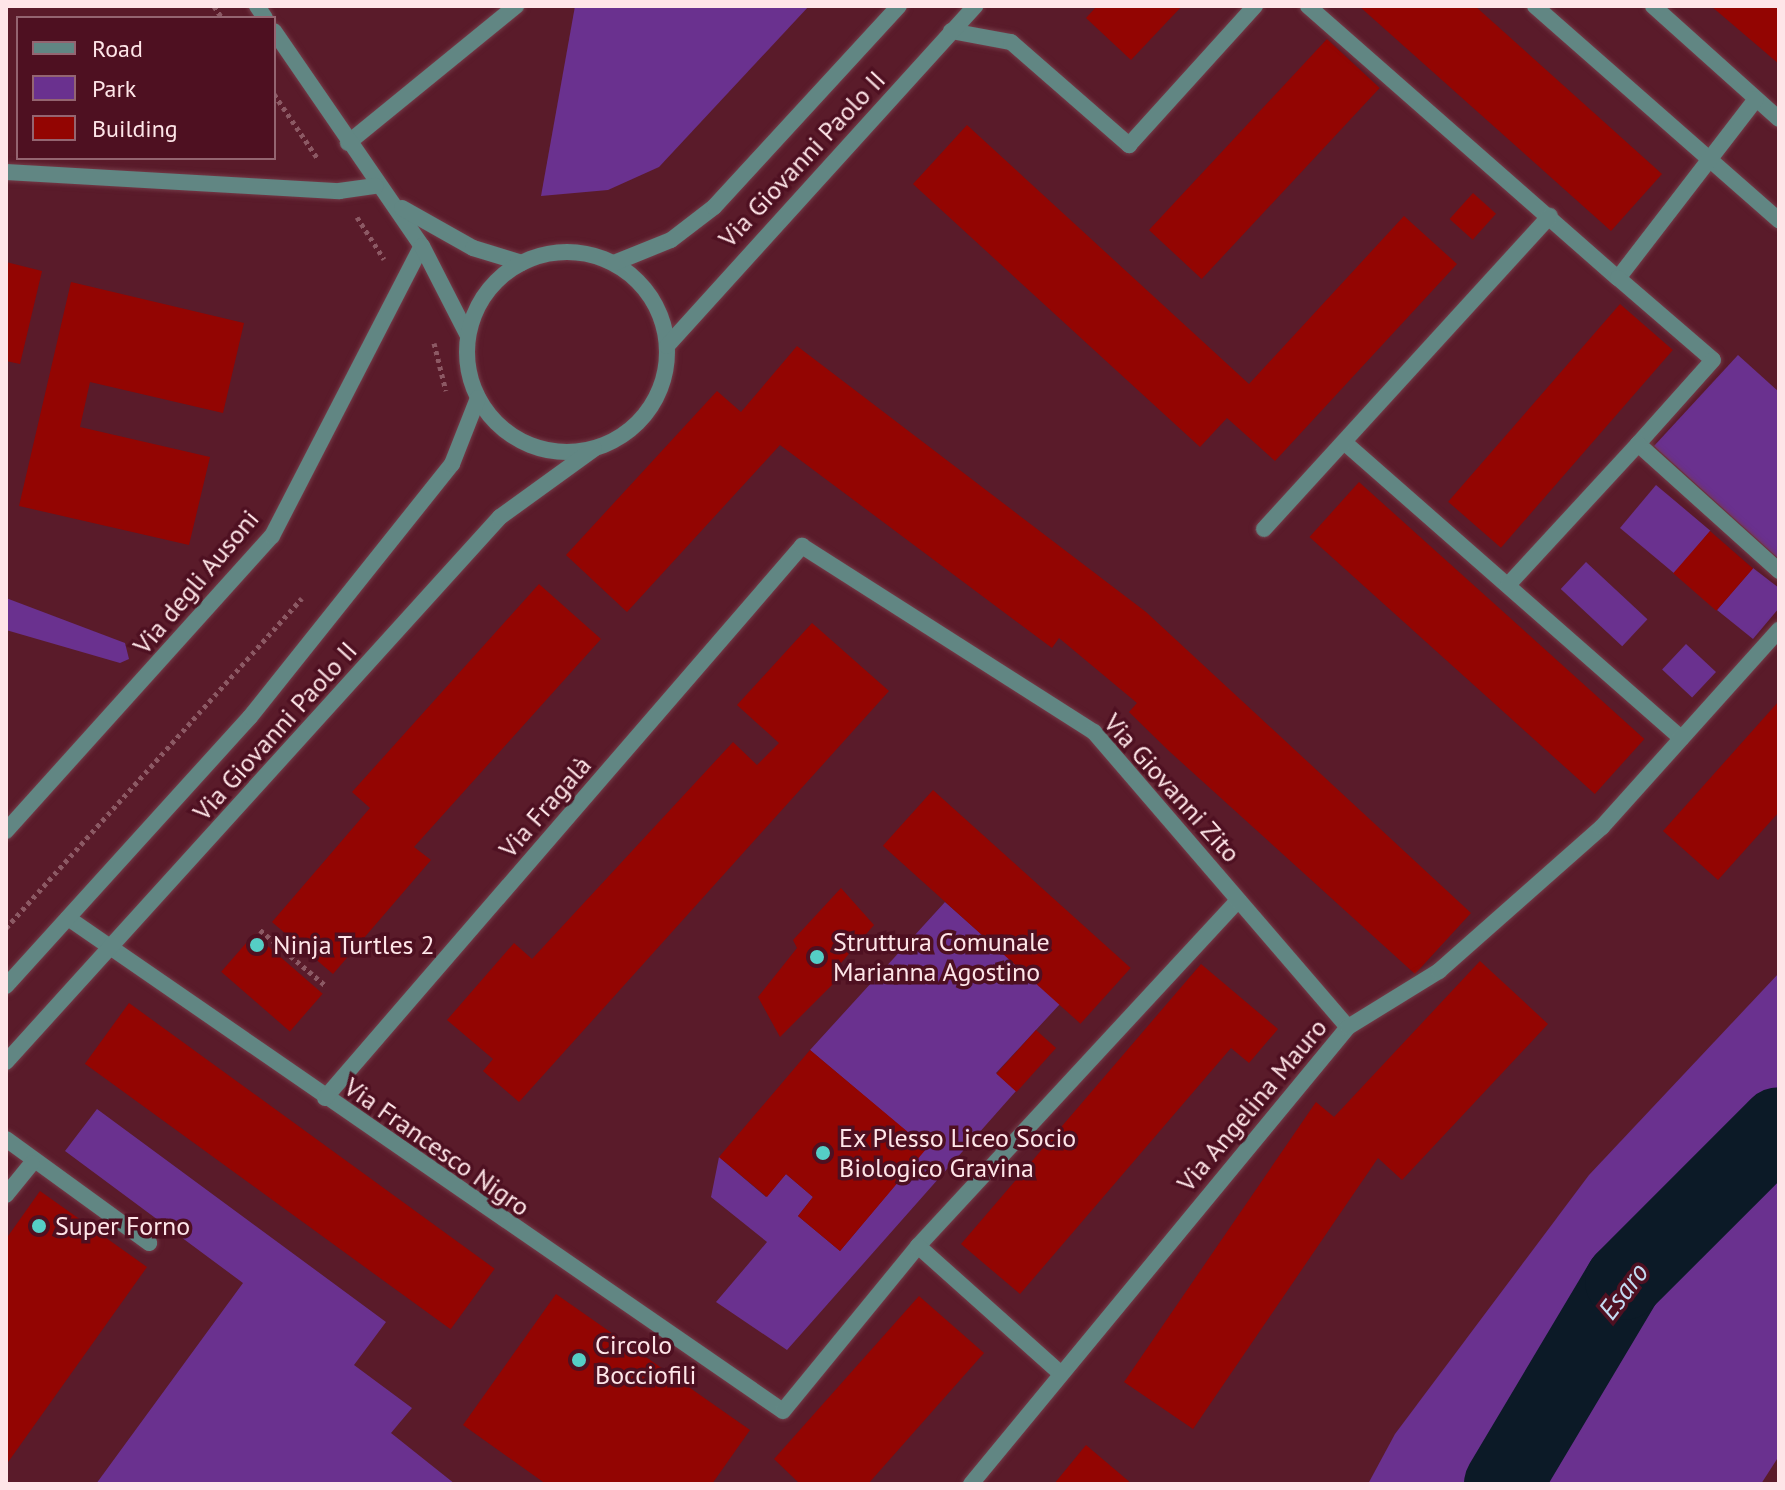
<!DOCTYPE html>
<html>
<head>
<meta charset="utf-8">
<style>
  body { margin:0 }
  #map { position:relative; width:1785px; height:1490px; overflow:hidden; background:#5a1b2a; font-family:"PT Sans",sans-serif }
  div>[style] { position:absolute }
  .green>* { inset:0; background:#6a318f; transform-origin:0 0 }
  .river>* { height:78px; margin:-39px; padding:0 39px; transform-origin:39px; border-radius:39px; background:#0c1a27 }
  .building>* { inset:0; background:#930502; transform-origin:0 0 }
  .path>* { height:5px; margin-top:-2.5px; transform-origin:0; background:repeating-linear-gradient(90deg,#8c5964 0 4px,transparent 0 8px) }
  .roads { filter:drop-shadow(0 0 2px #743b48) drop-shadow(0 0 2px #743b48) }
  .service>* { height:16px; margin:-8px; padding:0 8px; transform-origin:8px; border-radius:8px; background:#618683 }
  .minor>* { height:16px; margin:-8px; padding:0 8px; transform-origin:8px; border-radius:8px; background:#618683 }
  .tertiary>* { height:16px; margin:-8px; padding:0 8px; transform-origin:8px; border-radius:8px; background:#618683 }
  .tertiary>.ring { margin:-8px; padding:0; box-sizing:content-box; background:none; border:16px solid #618683; border-radius:50% }
  .dots>* { width:22px; height:22px; translate:-50% -50%; box-sizing:border-box; border:4px solid #4e1021; border-radius:50% }
  span { translate:-50% -50%; white-space:nowrap; text-align:center; line-height:1.15; -webkit-text-stroke:7px #4e1021; paint-order:stroke }
  .street-label { font-size:26px; color:#fee5e8 }
  .poi-label { font-size:26px; color:#fee5e8 }
  .left { translate:0 -50%; text-align:left }
  .water-label { font-size:28px; color:#c4dbf2; font-style:italic }
  .frame { position:absolute; inset:0; border:8px solid #fee5e8; pointer-events:none }
  .legend { position:absolute; left:16px; top:16px; width:260px; height:144px; box-sizing:border-box; background:#4e1021; border:2px solid #946571; margin:0; padding:10px 14px; list-style:none; font-size:24px; color:#fee5e8 }
  .legend li { display:flex; align-items:center; gap:16px; height:40px }
  .legend b { width:40px; border:2px solid #946571 }
</style>
</head>
<body>
<div id="map">
  <div class="green">
    <i style="clip-path:polygon(575px 6px,809px 6px,659px 167px,608px 190px,541px 196px)"></i>
    <i style="clip-path:polygon(1738px 355px,1779px 392px,1779px 559px,1654px 446px)"></i>
    <i style="left:1656px;top:485px;width:71px;height:56px;rotate:40deg"></i>
    <i style="left:1586px;top:562px;width:84px;height:37px;rotate:43deg"></i>
    <i style="clip-path:polygon(1753px 568px,1779px 588px,1779px 608px,1753px 639px,1717px 610px)"></i>
    <i style="clip-path:polygon(6px 598px,125px 643px,129px 659px,120px 663px,6px 630px)"></i>
    <i style="left:1686px;top:644px;width:41px;height:35px;rotate:43deg"></i>
    <i style="clip-path:polygon(945px 902px,1060px 1004px,996px 1073px,1016px 1091px,787px 1350px,716px 1302px,767px 1242px,711px 1197px,719px 1157px,766px 1197px,786px 1174px,813px 1197px,798px 1216px,840px 1251px,926px 1148px,810px 1050px)"></i>
    <i style="clip-path:polygon(1779px 973px,1779px 1456px,1761px 1484px,1368px 1484px,1395px 1434px,1589px 1175px)"></i>
    <i style="clip-path:polygon(97px 1109px,386px 1322px,354px 1365px,412px 1408px,391px 1433px,455px 1484px,96px 1484px,243px 1283px,65px 1151px)"></i>
  </div>
  <div class="river">
    <i style="left:1503px;top:1484px;width:236px;rotate:-59.2deg"></i>
    <i style="left:1624px;top:1281px;width:219px;rotate:-45deg"></i>
  </div>
  <div class="building">
    <i style="clip-path:polygon(1097px 6px,1182px 6px,1131px 60px,1086px 18px)"></i>
    <i style="clip-path:polygon(1359px 6px,1475px 6px,1662px 174px,1611px 231px)"></i>
    <i style="clip-path:polygon(1711px 6px,1779px 6px,1779px 64px)"></i>
    <i style="left:1327px;top:39px;width:72px;height:261px;rotate:43deg"></i>
    <i style="clip-path:polygon(967px 125px,1249px 384px,1404px 216px,1457px 264px,1275px 461px,1227px 418px,1200px 447px,913px 184px)"></i>
    <i style="left:1473px;top:193px;width:31px;height:35px;rotate:42deg"></i>
    <i style="clip-path:polygon(6px 262px,42px 271px,20px 364px,6px 361px)"></i>
    <i style="clip-path:polygon(71px 282px,244px 323px,223px 413px,90px 382px,80px 427px,210px 457px,189px 545px,19px 506px)"></i>
    <i style="left:1620px;top:304px;width:70px;height:262px;rotate:41deg"></i>
    <i style="clip-path:polygon(797px 346px,1146px 612px,1471px 913px,1415px 974px,1169px 751px,1129px 712px,1137px 703px,1059px 638px,1052px 648px,780px 445px,627px 612px,566px 555px,717px 391px,741px 412px)"></i>
    <i style="left:1359px;top:482px;width:384px;height:74px;rotate:42deg"></i>
    <i style="left:1710px;top:531px;width:57px;height:56px;rotate:41deg"></i>
    <i style="clip-path:polygon(539px 584px,601px 639px,414px 847px,431px 860px,333px 974px,272px 922px,370px 808px,352px 792px)"></i>
    <i style="clip-path:polygon(812px 623px,889px 691px,519px 1102px,483px 1071px,493px 1059px,447px 1020px,514px 943px,532px 959px,733px 742px,757px 765px,779px 743px,737px 705px)"></i>
    <i style="clip-path:polygon(1779px 701px,1779px 812px,1718px 880px,1663px 831px)"></i>
    <i style="left:933px;top:790px;width:266px;height:75px;rotate:42deg"></i>
    <i style="clip-path:polygon(841px 888px,874px 925px,834px 971px,838px 979px,780px 1037px,758px 997px,797px 948px,793px 940px)"></i>
    <i style="left:254px;top:934px;width:91px;height:50px;rotate:41deg"></i>
    <i style="clip-path:polygon(1480px 961px,1548px 1024px,1402px 1180px,1378px 1158px,1193px 1429px,1124px 1382px,1316px 1102px,1334px 1117px)"></i>
    <i style="clip-path:polygon(1201px 964px,1278px 1029px,1249px 1063px,1231px 1048px,1020px 1294px,961px 1244px)"></i>
    <i style="left:129px;top:1003px;width:452px;height:75px;rotate:36deg"></i>
    <i style="left:1036px;top:1030px;width:27px;height:59px;rotate:42deg"></i>
    <i style="clip-path:polygon(810px 1050px,927px 1148px,840px 1251px,798px 1216px,813px 1197px,786px 1174px,767px 1197px,719px 1157px)"></i>
    <i style="clip-path:polygon(40px 1191px,147px 1267px,6px 1465px,6px 1239px)"></i>
    <i style="clip-path:polygon(556px 1294px,750px 1430px,712px 1484px,546px 1484px,463px 1425px)"></i>
    <i style="clip-path:polygon(919px 1296px,984px 1353px,868px 1484px,800px 1484px,774px 1459px)"></i>
    <i style="clip-path:polygon(1086px 1445px,1132px 1484px,1054px 1484px)"></i>
  </div>
  <div class="path">
    <i style="left:214px;top:6px;width:14px;rotate:56deg"></i>
    <i style="left:274px;top:94px;width:78px;rotate:55.9deg"></i>
    <i style="left:357px;top:217px;width:50px;rotate:57.3deg"></i>
    <i style="left:434px;top:343px;width:49px;rotate:76deg"></i>
    <i style="left:6px;top:928px;width:443px;rotate:-48.1deg"></i>
    <i style="left:260px;top:930px;width:87px;rotate:40.3deg"></i>
  </div>
  <div class="roads">
    <div class="service">
      <i style="left:1308px;top:6px;width:412px;rotate:41.3deg"></i>
      <i style="left:1535px;top:6px;width:325px;rotate:41.3deg"></i>
      <i style="left:1653px;top:6px;width:169px;rotate:41.9deg"></i>
      <i style="left:951px;top:31px;width:61px;rotate:10.4deg"></i>
      <i style="left:1011px;top:42px;width:157px;rotate:41.1deg"></i>
      <i style="left:1129px;top:145px;width:188px;rotate:-47.8deg"></i>
      <i style="left:1756px;top:99px;width:226px;rotate:127.6deg"></i>
      <i style="left:1618px;top:278px;width:125px;rotate:40.8deg"></i>
      <i style="left:1713px;top:360px;width:113px;rotate:131.8deg"></i>
      <i style="left:1638px;top:444px;width:190px;rotate:42deg"></i>
      <i style="left:348px;top:143px;width:217px;rotate:-39.2deg"></i>
      <i style="left:1344px;top:442px;width:449px;rotate:41.3deg"></i>
      <i style="left:1264px;top:529px;width:424px;rotate:-47.6deg"></i>
      <i style="left:1508px;top:585px;width:192px;rotate:-47.3deg"></i>
      <i style="left:6px;top:831px;width:397px;rotate:-48deg"></i>
      <i style="left:272px;top:536px;width:326px;rotate:-62.7deg"></i>
      <i style="left:68px;top:918px;width:868px;rotate:34.59deg"></i>
      <i style="left:783px;top:1411px;width:213px;rotate:-50.7deg"></i>
      <i style="left:918px;top:1246px;width:471px;rotate:-47.2deg"></i>
      <i style="left:325px;top:1098px;width:730px;rotate:-49.17deg"></i>
      <i style="left:802px;top:546px;width:346px;rotate:32.5deg"></i>
      <i style="left:1094px;top:732px;width:389px;rotate:49.3deg"></i>
      <i style="left:6px;top:1139px;width:177px;rotate:36deg"></i>
      <i style="left:6px;top:1195px;width:41px;rotate:-50.9deg"></i>
      <i style="left:918px;top:1246px;width:191px;rotate:41.8deg"></i>
      <i style="left:971px;top:1484px;width:592px;rotate:-50.48deg"></i>
      <i style="left:1348px;top:1027px;width:107px;rotate:-31.6deg"></i>
      <i style="left:1439px;top:971px;width:217px;rotate:-41.5deg"></i>
      <i style="left:1602px;top:827px;width:265px;rotate:-48.1deg"></i>
    </div>
    <div class="minor">
      <i style="left:257px;top:6px;width:14px;rotate:56deg"></i>
      <i style="left:274px;top:31px;width:261px;rotate:55.5deg"></i>
      <i style="left:422px;top:246px;width:101px;rotate:62.9deg"></i>
      <i style="left:6px;top:172px;width:334px;rotate:3.3deg"></i>
      <i style="left:339px;top:191px;width:37px;rotate:-8deg"></i>
      <i style="left:402px;top:208px;width:81px;rotate:29.4deg"></i>
      <i style="left:473px;top:248px;width:51px;rotate:17deg"></i>
    </div>
    <div class="tertiary">
      <i class="ring" style="left:467px;top:252px;width:184px;height:184px"></i>
      <i style="left:614px;top:263px;width:61px;rotate:-22deg"></i>
      <i style="left:671px;top:240px;width:54px;rotate:-37.5deg"></i>
      <i style="left:714px;top:207px;width:273px;rotate:-47.4deg"></i>
      <i style="left:667px;top:346px;width:459px;rotate:-47.8deg"></i>
      <i style="left:6px;top:986px;width:363px;rotate:-47.8deg"></i>
      <i style="left:250px;top:717px;width:324px;rotate:-51.4deg"></i>
      <i style="left:452px;top:464px;width:71px;rotate:-68.5deg"></i>
      <i style="left:6px;top:1062px;width:736px;rotate:-47.81deg"></i>
      <i style="left:500px;top:517px;width:116px;rotate:-35.9deg"></i>
    </div>
  </div>
  <div class="dots">
    <i style="left:257px;top:945px;background:#55cec6"></i>
    <i style="left:817px;top:957px;background:#55cec6"></i>
    <i style="left:823px;top:1153px;background:#55cec6"></i>
    <i style="left:39px;top:1226px;background:#55cec6"></i>
    <i style="left:579px;top:1360px;background:#55cec6"></i>
  </div>
  <div class="street-label">
    <span style="left:802px;top:159px;rotate:-47deg">Via Giovanni Paolo II</span>
    <span style="left:196px;top:582px;rotate:-50deg">Via degli Ausoni</span>
    <span style="left:275px;top:731px;rotate:-48deg">Via Giovanni Paolo II</span>
    <span style="left:1172px;top:788px;rotate:48deg">Via Giovanni Zito</span>
    <span style="left:545px;top:807px;rotate:-49deg">Via Fragalà</span>
    <span style="left:1252px;top:1105px;rotate:-50deg">Via Angelina Mauro</span>
    <span style="left:437px;top:1147px;rotate:35deg">Via Francesco Nigro</span>
  </div>
  <div class="poi-label">
    <span class="left" style="left:833px;top:957px">Struttura Comunale<br>Marianna Agostino</span>
    <span class="left" style="left:273px;top:945px">Ninja Turtles 2</span>
    <span class="left" style="left:839px;top:1153px">Ex Plesso Liceo Socio<br>Biologico Gravina</span>
    <span class="left" style="left:55px;top:1226px">Super Forno</span>
    <span class="left" style="left:595px;top:1360px">Circolo<br>Bocciofili</span>
  </div>
  <div class="water-label">
    <span style="left:1623px;top:1291px;rotate:-53deg">Esaro</span>
  </div>
  <div class="frame"></div>
  <ul class="legend">
  <li><b style="height:10px;background:#618683"></b>Road</li>
  <li><b style="height:22px;background:#6a318f"></b>Park</li>
  <li><b style="height:22px;background:#930502"></b>Building</li>
  </ul>
</div>
</body>
</html>
